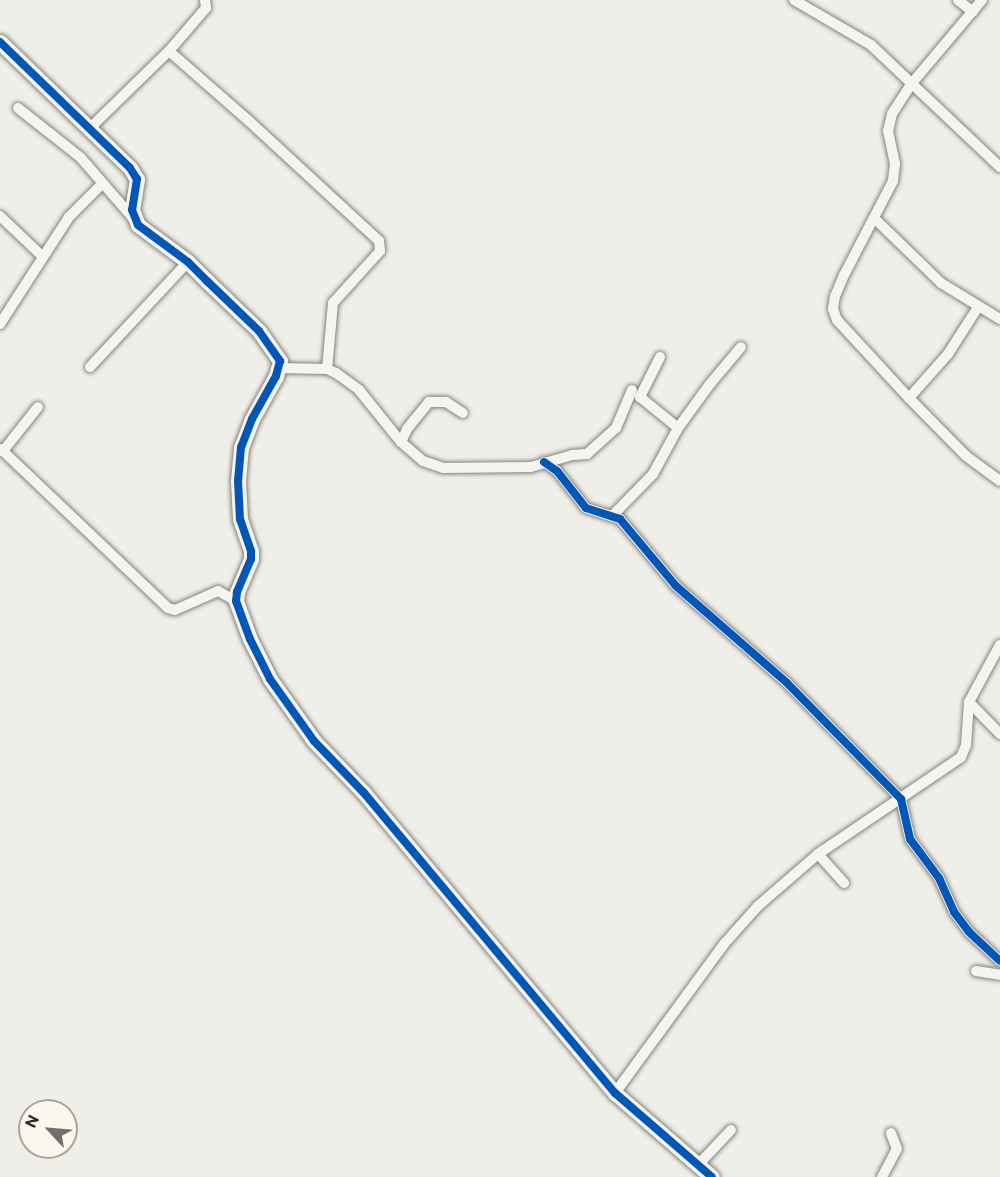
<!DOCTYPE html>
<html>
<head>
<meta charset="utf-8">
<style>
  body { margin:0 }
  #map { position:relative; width:1000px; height:1177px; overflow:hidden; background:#f0eee8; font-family:"Balsamiq Sans",sans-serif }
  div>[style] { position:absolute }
  .roads { filter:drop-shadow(0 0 2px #848380) drop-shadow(0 0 2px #848380) }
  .street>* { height:10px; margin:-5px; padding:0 5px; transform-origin:5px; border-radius:5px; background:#f5f4f0 }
  .secondary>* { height:15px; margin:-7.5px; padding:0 7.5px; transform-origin:7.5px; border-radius:7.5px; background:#f5f4f0 }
  .cycleway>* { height:8px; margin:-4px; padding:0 4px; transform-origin:4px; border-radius:4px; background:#0057b8 }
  span { translate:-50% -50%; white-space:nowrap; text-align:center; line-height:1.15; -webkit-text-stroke:4.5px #fbf7ec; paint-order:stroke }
  .north { position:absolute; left:18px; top:1099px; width:60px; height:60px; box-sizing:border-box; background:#fbf7ec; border:2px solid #a8a59f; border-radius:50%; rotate:296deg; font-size:16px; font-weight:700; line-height:24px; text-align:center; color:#2b2b2b }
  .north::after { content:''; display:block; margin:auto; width:21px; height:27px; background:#706f6d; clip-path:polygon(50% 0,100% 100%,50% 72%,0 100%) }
</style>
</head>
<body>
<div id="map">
  <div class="roads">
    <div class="street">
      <i style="left:794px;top:0;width:89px;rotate:30.3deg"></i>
      <i style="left:871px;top:45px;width:178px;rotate:43.4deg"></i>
      <i style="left:958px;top:0;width:19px;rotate:39deg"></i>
      <i style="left:982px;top:0;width:109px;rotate:130.1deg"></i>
      <i style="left:912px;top:83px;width:37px;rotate:123deg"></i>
      <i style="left:892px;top:114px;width:17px;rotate:103deg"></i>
      <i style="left:888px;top:131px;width:34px;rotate:78deg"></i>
      <i style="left:895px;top:164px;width:17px;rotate:97deg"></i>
      <i style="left:893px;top:181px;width:106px;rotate:117.5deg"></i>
      <i style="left:844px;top:275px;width:23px;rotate:113deg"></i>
      <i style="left:835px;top:296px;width:13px;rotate:99deg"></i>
      <i style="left:833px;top:309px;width:12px;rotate:70deg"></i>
      <i style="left:837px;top:320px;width:106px;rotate:47.3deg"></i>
      <i style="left:909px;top:398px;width:81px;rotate:45.5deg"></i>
      <i style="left:966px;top:456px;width:42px;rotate:36.3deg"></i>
      <i style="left:169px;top:51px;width:106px;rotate:41.2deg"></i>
      <i style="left:249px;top:121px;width:177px;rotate:42.7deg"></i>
      <i style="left:379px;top:241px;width:10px;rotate:84deg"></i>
      <i style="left:380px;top:251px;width:70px;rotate:132.1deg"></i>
      <i style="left:333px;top:303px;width:66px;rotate:95.2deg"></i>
      <i style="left:18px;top:108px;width:80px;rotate:38.4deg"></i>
      <i style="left:81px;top:158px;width:79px;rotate:49.1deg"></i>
      <i style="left:90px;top:128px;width:110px;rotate:-44.3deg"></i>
      <i style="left:169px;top:51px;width:57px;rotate:-49.3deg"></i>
      <i style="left:206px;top:8px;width:8px;rotate:-97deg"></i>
      <i style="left:0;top:216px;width:58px;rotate:43.6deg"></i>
      <i style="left:874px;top:218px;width:93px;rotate:44.1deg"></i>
      <i style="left:941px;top:283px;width:69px;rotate:31.4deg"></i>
      <i style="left:0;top:324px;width:127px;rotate:-57.2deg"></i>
      <i style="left:69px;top:217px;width:47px;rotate:-45deg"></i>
      <i style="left:660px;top:357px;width:45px;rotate:116.6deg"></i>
      <i style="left:640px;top:397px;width:49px;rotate:39.2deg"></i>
      <i style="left:90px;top:367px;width:144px;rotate:-47deg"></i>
      <i style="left:279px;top:368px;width:48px;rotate:1.2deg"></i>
      <i style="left:327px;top:369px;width:10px;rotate:24deg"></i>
      <i style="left:336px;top:373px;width:29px;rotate:36deg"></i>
      <i style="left:359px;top:390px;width:67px;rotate:51.1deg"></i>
      <i style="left:401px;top:442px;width:14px;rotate:-65deg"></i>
      <i style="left:407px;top:429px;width:35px;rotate:-51deg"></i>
      <i style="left:429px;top:402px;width:17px"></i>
      <i style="left:446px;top:402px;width:20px;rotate:33deg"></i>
      <i style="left:909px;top:398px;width:59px;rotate:-48.4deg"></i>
      <i style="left:948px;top:354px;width:56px;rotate:-57.4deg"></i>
      <i style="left:401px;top:442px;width:29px;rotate:41deg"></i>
      <i style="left:423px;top:461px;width:21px;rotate:19deg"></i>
      <i style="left:443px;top:468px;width:88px;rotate:-0.7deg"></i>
      <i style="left:531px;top:467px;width:43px;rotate:-16.3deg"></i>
      <i style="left:572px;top:455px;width:15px;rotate:-4deg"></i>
      <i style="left:587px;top:454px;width:39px;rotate:-42deg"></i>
      <i style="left:616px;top:428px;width:41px;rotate:-67.2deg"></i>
      <i style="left:0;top:449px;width:4px;rotate:34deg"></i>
      <i style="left:3px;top:451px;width:56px;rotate:-51.5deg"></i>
      <i style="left:3px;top:451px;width:228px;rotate:43.6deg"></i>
      <i style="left:168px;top:608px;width:7px;rotate:16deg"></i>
      <i style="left:175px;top:610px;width:47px;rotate:-23.8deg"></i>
      <i style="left:218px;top:591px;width:21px;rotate:29deg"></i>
      <i style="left:544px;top:462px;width:16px;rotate:35deg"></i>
      <i style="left:557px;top:471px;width:47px;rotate:51.9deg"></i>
      <i style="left:586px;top:508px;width:36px;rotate:18deg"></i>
      <i style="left:620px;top:519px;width:87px;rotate:50.1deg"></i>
      <i style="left:676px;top:586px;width:147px;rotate:41.1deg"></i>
      <i style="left:787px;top:683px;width:163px;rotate:45.5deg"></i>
      <i style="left:901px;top:799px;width:41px;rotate:77.3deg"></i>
      <i style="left:910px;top:839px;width:49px;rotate:53.4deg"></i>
      <i style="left:939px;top:878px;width:37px;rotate:66deg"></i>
      <i style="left:954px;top:912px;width:25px;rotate:53deg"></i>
      <i style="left:969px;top:932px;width:42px;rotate:43.1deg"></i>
      <i style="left:613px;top:515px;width:57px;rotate:-45.7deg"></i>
      <i style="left:653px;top:474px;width:52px;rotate:-61.5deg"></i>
      <i style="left:678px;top:428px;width:54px;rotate:-54deg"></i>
      <i style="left:710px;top:384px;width:48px;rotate:-50deg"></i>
      <i style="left:969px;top:702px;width:45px;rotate:45.9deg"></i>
      <i style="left:818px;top:854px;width:39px;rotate:48deg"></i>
      <i style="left:976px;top:971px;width:24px;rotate:9deg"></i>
      <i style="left:615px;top:1093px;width:185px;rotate:-53.8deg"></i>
      <i style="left:724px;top:944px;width:51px;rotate:-48.2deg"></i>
      <i style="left:758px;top:906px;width:79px;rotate:-40.9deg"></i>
      <i style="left:818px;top:854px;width:173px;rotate:-34.1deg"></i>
      <i style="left:961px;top:757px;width:13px;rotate:-67deg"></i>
      <i style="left:966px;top:745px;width:43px;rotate:-86deg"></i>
      <i style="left:969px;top:702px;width:65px;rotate:-61.5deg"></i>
      <i style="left:698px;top:1165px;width:48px;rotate:-46.7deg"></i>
      <i style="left:882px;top:1177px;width:32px;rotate:-62deg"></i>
      <i style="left:897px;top:1149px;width:17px;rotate:-111deg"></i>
    </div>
    <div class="secondary">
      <i style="left:0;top:42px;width:181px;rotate:44.1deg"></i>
      <i style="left:130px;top:168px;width:13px;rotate:58deg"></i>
      <i style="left:137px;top:179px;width:31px;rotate:99deg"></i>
      <i style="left:132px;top:210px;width:16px;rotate:68deg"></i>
      <i style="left:138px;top:225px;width:62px;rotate:36.5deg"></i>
      <i style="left:188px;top:262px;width:27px;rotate:45deg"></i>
      <i style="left:207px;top:281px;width:72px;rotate:43.9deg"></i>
      <i style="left:259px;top:331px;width:37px;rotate:55deg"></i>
      <i style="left:280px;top:361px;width:16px;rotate:105deg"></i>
      <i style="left:276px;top:376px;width:49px;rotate:119.2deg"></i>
      <i style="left:252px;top:419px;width:30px;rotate:111deg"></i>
      <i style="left:241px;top:447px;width:34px;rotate:95deg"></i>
      <i style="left:238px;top:481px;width:38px;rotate:87deg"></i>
      <i style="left:240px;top:519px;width:34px;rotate:71deg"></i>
      <i style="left:251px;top:551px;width:8px;rotate:90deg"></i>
      <i style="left:251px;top:559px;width:36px;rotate:113deg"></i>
      <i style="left:237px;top:592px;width:9px;rotate:96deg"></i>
      <i style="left:236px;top:601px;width:40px;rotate:69.8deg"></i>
      <i style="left:250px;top:639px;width:45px;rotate:63.4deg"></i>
      <i style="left:270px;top:679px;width:76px;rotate:54.6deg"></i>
      <i style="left:314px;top:741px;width:72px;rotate:46.1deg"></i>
      <i style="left:364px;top:793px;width:391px;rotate:50.1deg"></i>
      <i style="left:615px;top:1093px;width:128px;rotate:40.9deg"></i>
    </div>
  </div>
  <div class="cycleway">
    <i style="left:0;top:42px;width:181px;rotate:44.1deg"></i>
    <i style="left:130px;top:168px;width:13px;rotate:58deg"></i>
    <i style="left:137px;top:179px;width:31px;rotate:99deg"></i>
    <i style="left:132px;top:210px;width:16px;rotate:68deg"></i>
    <i style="left:138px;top:225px;width:62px;rotate:36.5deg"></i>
    <i style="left:188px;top:262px;width:27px;rotate:45deg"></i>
    <i style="left:207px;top:281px;width:72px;rotate:43.9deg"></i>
    <i style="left:259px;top:331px;width:37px;rotate:55deg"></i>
    <i style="left:280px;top:361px;width:16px;rotate:105deg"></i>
    <i style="left:276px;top:376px;width:49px;rotate:119.2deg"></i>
    <i style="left:252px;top:419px;width:30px;rotate:111deg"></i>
    <i style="left:241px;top:447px;width:34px;rotate:95deg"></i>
    <i style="left:238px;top:481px;width:38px;rotate:87deg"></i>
    <i style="left:240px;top:519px;width:34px;rotate:71deg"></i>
    <i style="left:251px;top:551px;width:8px;rotate:90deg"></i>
    <i style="left:251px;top:559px;width:36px;rotate:113deg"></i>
    <i style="left:237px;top:592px;width:9px;rotate:96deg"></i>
    <i style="left:236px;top:601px;width:40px;rotate:69.8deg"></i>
    <i style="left:250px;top:639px;width:45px;rotate:63.4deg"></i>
    <i style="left:270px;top:679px;width:76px;rotate:54.6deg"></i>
    <i style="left:314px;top:741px;width:72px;rotate:46.1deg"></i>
    <i style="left:364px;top:793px;width:391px;rotate:50.1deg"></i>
    <i style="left:615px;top:1093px;width:128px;rotate:40.9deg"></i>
    <i style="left:544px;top:462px;width:16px;rotate:35deg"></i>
    <i style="left:557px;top:471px;width:47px;rotate:51.9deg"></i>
    <i style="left:586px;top:508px;width:36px;rotate:18deg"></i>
    <i style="left:620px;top:519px;width:87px;rotate:50.1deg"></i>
    <i style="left:676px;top:586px;width:147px;rotate:41.1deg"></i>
    <i style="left:787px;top:683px;width:163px;rotate:45.5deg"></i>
    <i style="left:901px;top:799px;width:41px;rotate:77.3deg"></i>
    <i style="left:910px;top:839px;width:49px;rotate:53.4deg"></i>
    <i style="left:939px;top:878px;width:37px;rotate:66deg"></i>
    <i style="left:954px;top:912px;width:25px;rotate:53deg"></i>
    <i style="left:969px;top:932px;width:42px;rotate:43.1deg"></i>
  </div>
  <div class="north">N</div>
</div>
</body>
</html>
